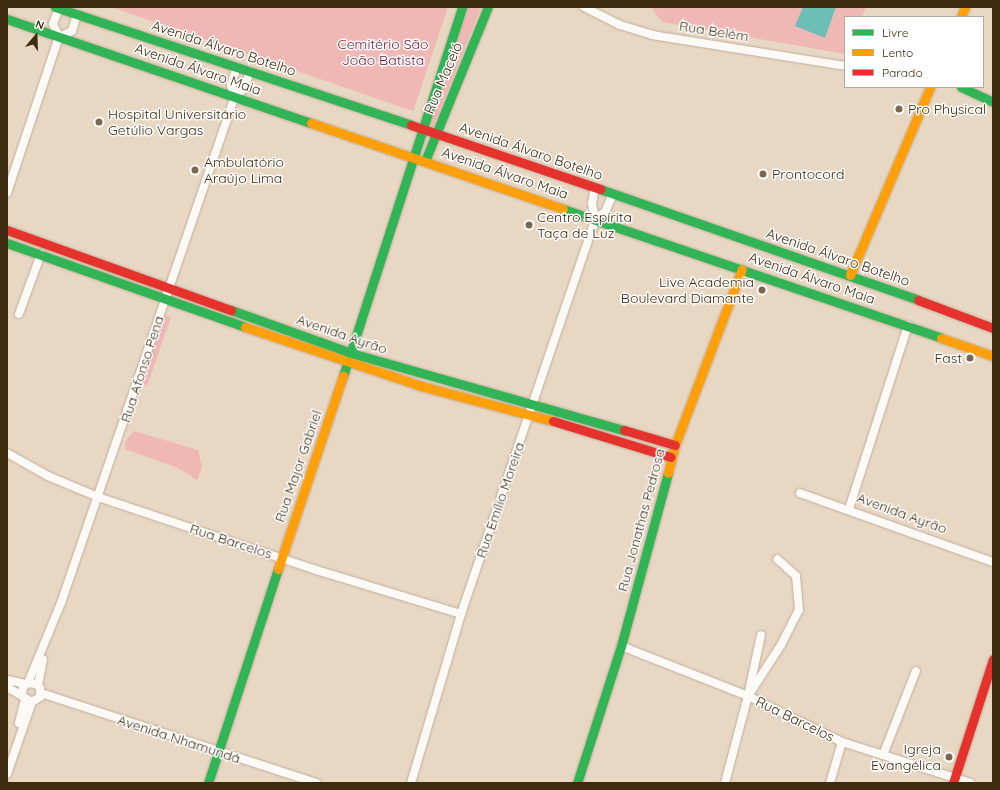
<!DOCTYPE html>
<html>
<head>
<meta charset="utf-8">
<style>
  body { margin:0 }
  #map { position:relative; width:1000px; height:790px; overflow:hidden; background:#e8d7c3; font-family:Quicksand,sans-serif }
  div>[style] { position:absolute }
  .green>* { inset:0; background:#f0b8b5 }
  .water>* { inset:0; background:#6bbfb6 }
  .roads { filter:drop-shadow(0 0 1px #c0af9a) drop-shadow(0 0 1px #c0af9a) }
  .street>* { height:8px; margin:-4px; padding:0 4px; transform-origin:4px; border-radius:4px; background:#fcf9f6 }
  .fast>* { height:9px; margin:-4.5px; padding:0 4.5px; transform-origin:4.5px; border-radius:4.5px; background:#30b455 }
  .slow>* { height:9px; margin:-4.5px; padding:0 4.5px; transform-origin:4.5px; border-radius:4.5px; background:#ff9f0a }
  .jam>* { height:9px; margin:-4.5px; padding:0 4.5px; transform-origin:4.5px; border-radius:4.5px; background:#e5322d }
  .dots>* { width:11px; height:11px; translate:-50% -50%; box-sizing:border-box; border:2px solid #fff; border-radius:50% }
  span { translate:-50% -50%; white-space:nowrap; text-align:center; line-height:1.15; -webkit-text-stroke:3px #fff; paint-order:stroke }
  .street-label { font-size:14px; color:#3e2a0f }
  .park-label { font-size:14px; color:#77152f }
  .poi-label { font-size:14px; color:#3e2a0f }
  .left { translate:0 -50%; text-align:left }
  .right { translate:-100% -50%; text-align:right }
  .frame { position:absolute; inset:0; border:8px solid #3e2a0f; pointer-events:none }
  .legend { position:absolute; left:844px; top:16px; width:140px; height:72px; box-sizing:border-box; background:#fff; border:1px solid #b2aa9f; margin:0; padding:5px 7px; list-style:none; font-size:12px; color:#3e2a0f }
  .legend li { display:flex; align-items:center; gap:8px; height:20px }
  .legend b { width:20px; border:1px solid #b2aa9f }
  .north { position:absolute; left:16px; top:16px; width:40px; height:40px; -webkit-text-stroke:3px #fff; paint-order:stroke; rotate:19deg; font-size:11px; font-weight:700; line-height:16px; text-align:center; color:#3e2a0f }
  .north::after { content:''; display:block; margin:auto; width:14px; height:18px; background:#3e2a0f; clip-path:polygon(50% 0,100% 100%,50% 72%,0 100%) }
</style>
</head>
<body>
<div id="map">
  <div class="green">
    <i style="clip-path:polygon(111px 7px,448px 7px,413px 111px)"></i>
    <i style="clip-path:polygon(468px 7px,481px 7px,433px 128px,429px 127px)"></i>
    <i style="clip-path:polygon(656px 7px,866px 7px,862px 17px,845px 17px,845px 54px,662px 22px,652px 9px)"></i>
    <i style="clip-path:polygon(162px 315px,171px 317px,147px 386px,141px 382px)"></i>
    <i style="clip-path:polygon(134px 431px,198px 450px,202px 467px,197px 480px,178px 468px,125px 449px,126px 440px)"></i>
  </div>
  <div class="water">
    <i style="clip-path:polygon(803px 7px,836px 7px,825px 38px,795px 26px)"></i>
  </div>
  <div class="roads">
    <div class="street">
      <i style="left:584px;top:7px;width:40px;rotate:26.6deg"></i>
      <i style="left:620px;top:25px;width:34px;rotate:17deg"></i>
      <i style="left:652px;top:35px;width:195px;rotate:9.1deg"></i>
      <i style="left:59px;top:8px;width:17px;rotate:111deg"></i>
      <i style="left:53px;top:24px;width:14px;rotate:65deg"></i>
      <i style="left:59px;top:37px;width:14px;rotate:-25deg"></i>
      <i style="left:72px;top:31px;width:17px;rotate:-73deg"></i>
      <i style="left:235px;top:96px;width:12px;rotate:-110deg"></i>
      <i style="left:231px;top:85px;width:19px;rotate:-72deg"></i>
      <i style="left:7px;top:193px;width:164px;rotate:-71.6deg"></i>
      <i style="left:595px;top:219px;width:12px;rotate:-35deg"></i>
      <i style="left:605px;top:212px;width:20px;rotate:-66deg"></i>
      <i style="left:19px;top:314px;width:64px;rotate:-69.9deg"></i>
      <i style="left:7px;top:453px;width:47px;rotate:29.3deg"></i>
      <i style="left:48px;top:476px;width:54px;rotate:22.8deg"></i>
      <i style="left:98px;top:497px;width:227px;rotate:18.5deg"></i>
      <i style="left:313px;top:569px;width:155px;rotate:16.9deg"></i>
      <i style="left:800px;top:493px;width:205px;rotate:19.7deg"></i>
      <i style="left:849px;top:509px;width:193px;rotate:-72.2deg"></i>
      <i style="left:621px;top:646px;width:136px;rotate:21.5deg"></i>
      <i style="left:748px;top:696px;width:105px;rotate:26.1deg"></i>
      <i style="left:842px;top:742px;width:135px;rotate:17.6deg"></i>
      <i style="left:7px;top:680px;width:19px;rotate:12deg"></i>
      <i style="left:28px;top:683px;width:87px;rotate:-67.6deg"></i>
      <i style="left:61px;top:603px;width:536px;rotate:-71.06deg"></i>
      <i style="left:235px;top:96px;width:11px;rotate:-38deg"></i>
      <i style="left:244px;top:89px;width:19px;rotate:-72deg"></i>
      <i style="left:38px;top:685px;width:26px;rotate:-79deg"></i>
      <i style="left:7px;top:687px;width:29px;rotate:31deg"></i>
      <i style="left:32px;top:702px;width:9px;rotate:-32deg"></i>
      <i style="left:40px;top:697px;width:9px;rotate:-90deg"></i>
      <i style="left:40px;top:688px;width:6px;rotate:-135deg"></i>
      <i style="left:36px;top:684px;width:8px;rotate:-173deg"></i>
      <i style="left:28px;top:683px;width:6px;rotate:141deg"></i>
      <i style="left:23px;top:687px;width:8px;rotate:97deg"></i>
      <i style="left:749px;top:691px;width:57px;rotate:-77.9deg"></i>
      <i style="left:41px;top:693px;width:290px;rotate:18.1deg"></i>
      <i style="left:19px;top:723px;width:25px;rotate:-76deg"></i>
      <i style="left:883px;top:755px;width:90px;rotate:-68.6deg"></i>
      <i style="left:7px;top:774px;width:76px;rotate:-70.9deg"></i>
      <i style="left:411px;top:783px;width:176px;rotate:-73.5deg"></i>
      <i style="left:461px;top:614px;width:409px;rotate:-71.2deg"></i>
      <i style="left:593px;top:227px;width:8px;rotate:-76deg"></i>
      <i style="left:595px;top:219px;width:16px;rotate:-101deg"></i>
      <i style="left:592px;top:203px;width:15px;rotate:-79deg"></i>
      <i style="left:725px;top:783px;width:90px;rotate:-75.2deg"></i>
      <i style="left:748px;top:696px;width:61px;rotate:-57.1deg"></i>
      <i style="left:781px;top:645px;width:39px;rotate:-63deg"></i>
      <i style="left:799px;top:610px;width:34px;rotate:-95deg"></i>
      <i style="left:796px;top:576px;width:25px;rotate:-138deg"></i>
      <i style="left:830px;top:783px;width:43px;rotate:-73.7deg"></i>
    </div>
    <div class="fast">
      <i style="left:55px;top:7px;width:375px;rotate:18.3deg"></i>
      <i style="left:7px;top:19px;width:321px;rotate:18.9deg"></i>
      <i style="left:961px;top:87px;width:35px;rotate:25deg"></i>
      <i style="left:425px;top:161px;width:166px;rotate:-67.8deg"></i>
      <i style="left:600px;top:189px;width:337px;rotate:19.2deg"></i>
      <i style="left:563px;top:209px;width:399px;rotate:18.8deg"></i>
      <i style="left:7px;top:243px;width:252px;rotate:19.4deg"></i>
      <i style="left:231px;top:310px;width:127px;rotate:19.7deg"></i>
      <i style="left:351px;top:353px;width:284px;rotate:15.8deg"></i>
      <i style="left:343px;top:376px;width:388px;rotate:-72.1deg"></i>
      <i style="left:208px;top:783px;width:225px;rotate:-71.9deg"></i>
      <i style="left:577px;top:783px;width:144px;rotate:-72.2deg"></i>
      <i style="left:621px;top:646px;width:179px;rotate:-74.8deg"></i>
    </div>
    <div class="slow">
      <i style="left:961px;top:17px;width:11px;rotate:-68deg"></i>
      <i style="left:311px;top:123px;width:266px;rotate:18.8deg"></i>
      <i style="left:850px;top:275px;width:204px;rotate:-66.9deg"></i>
      <i style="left:245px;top:327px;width:186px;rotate:18.5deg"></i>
      <i style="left:421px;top:386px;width:137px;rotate:14.9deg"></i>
      <i style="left:941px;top:338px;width:55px;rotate:19.1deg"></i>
      <i style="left:668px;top:473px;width:29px;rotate:-76deg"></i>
      <i style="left:675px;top:445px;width:188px;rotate:-69.2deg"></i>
      <i style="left:278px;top:569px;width:204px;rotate:-71.4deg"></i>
    </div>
    <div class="jam">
      <i style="left:411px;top:125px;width:200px;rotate:18.7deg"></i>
      <i style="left:7px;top:230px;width:238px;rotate:19.7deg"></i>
      <i style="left:918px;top:300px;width:80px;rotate:20.5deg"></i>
      <i style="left:553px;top:421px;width:123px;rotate:17deg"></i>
      <i style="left:624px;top:430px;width:53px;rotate:16.4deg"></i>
      <i style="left:953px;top:783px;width:130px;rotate:-72.1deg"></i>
    </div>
  </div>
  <div class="dots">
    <i style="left:899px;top:109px;background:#7a674e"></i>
    <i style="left:99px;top:122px;background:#7a674e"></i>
    <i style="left:195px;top:170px;background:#7a674e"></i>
    <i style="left:763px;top:174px;background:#7a674e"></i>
    <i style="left:529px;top:225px;background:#7a674e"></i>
    <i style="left:762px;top:290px;background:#7a674e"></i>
    <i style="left:970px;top:358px;background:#7a674e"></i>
    <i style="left:949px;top:757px;background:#7a674e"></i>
  </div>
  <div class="street-label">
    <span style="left:714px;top:31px;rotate:9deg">Rua Belém</span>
    <span style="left:224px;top:48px;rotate:18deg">Avenida Álvaro Botelho</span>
    <span style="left:198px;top:69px;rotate:19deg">Avenida Álvaro Maia</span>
    <span style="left:443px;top:78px;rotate:-67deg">Rua Maceió</span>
    <span style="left:531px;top:151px;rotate:19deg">Avenida Álvaro Botelho</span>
    <span style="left:505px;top:173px;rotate:19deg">Avenida Álvaro Maia</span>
    <span style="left:838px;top:257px;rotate:19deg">Avenida Álvaro Botelho</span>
    <span style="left:812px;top:278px;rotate:19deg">Avenida Álvaro Maia</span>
    <span style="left:342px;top:334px;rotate:19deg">Avenida Ayrão</span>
    <span style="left:142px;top:369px;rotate:-72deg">Rua Afonso Pena</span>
    <span style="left:298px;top:466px;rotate:-71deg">Rua Major Gabriel</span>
    <span style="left:500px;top:500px;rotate:-71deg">Rua Emílio Moreira</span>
    <span style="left:902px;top:513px;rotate:20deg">Avenida Ayrão</span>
    <span style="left:641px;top:520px;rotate:-75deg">Rua Jonathas Pedrosa</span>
    <span style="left:231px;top:541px;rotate:18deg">Rua Barcelos</span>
    <span style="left:795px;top:719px;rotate:26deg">Rua Barcelos</span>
    <span style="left:179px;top:739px;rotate:18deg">Avenida Nhamundá</span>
  </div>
  <div class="park-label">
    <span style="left:383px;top:52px">Cemitério São<br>João Batista</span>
  </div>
  <div class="poi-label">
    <span class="left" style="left:908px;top:109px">Pro Physical</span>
    <span class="left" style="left:108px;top:122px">Hospital Universitário<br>Getúlio Vargas</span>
    <span class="left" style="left:204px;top:170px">Ambulatório<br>Araújo Lima</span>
    <span class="left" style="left:772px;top:174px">Prontocord</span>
    <span class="left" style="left:537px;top:225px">Centro Espírita<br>Taça de Luz</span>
    <span class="right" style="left:754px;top:290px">Live Academia<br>Boulevard Diamante</span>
    <span class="right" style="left:962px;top:358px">Fast</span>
    <span class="right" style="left:941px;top:757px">Igreja<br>Evangélica</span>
  </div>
  <div class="frame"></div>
  <ul class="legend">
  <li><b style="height:5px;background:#30b455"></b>Livre</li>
  <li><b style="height:5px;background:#ff9f0a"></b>Lento</li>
  <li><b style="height:5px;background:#e5322d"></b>Parado</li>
  </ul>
  <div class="north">N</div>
</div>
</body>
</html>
